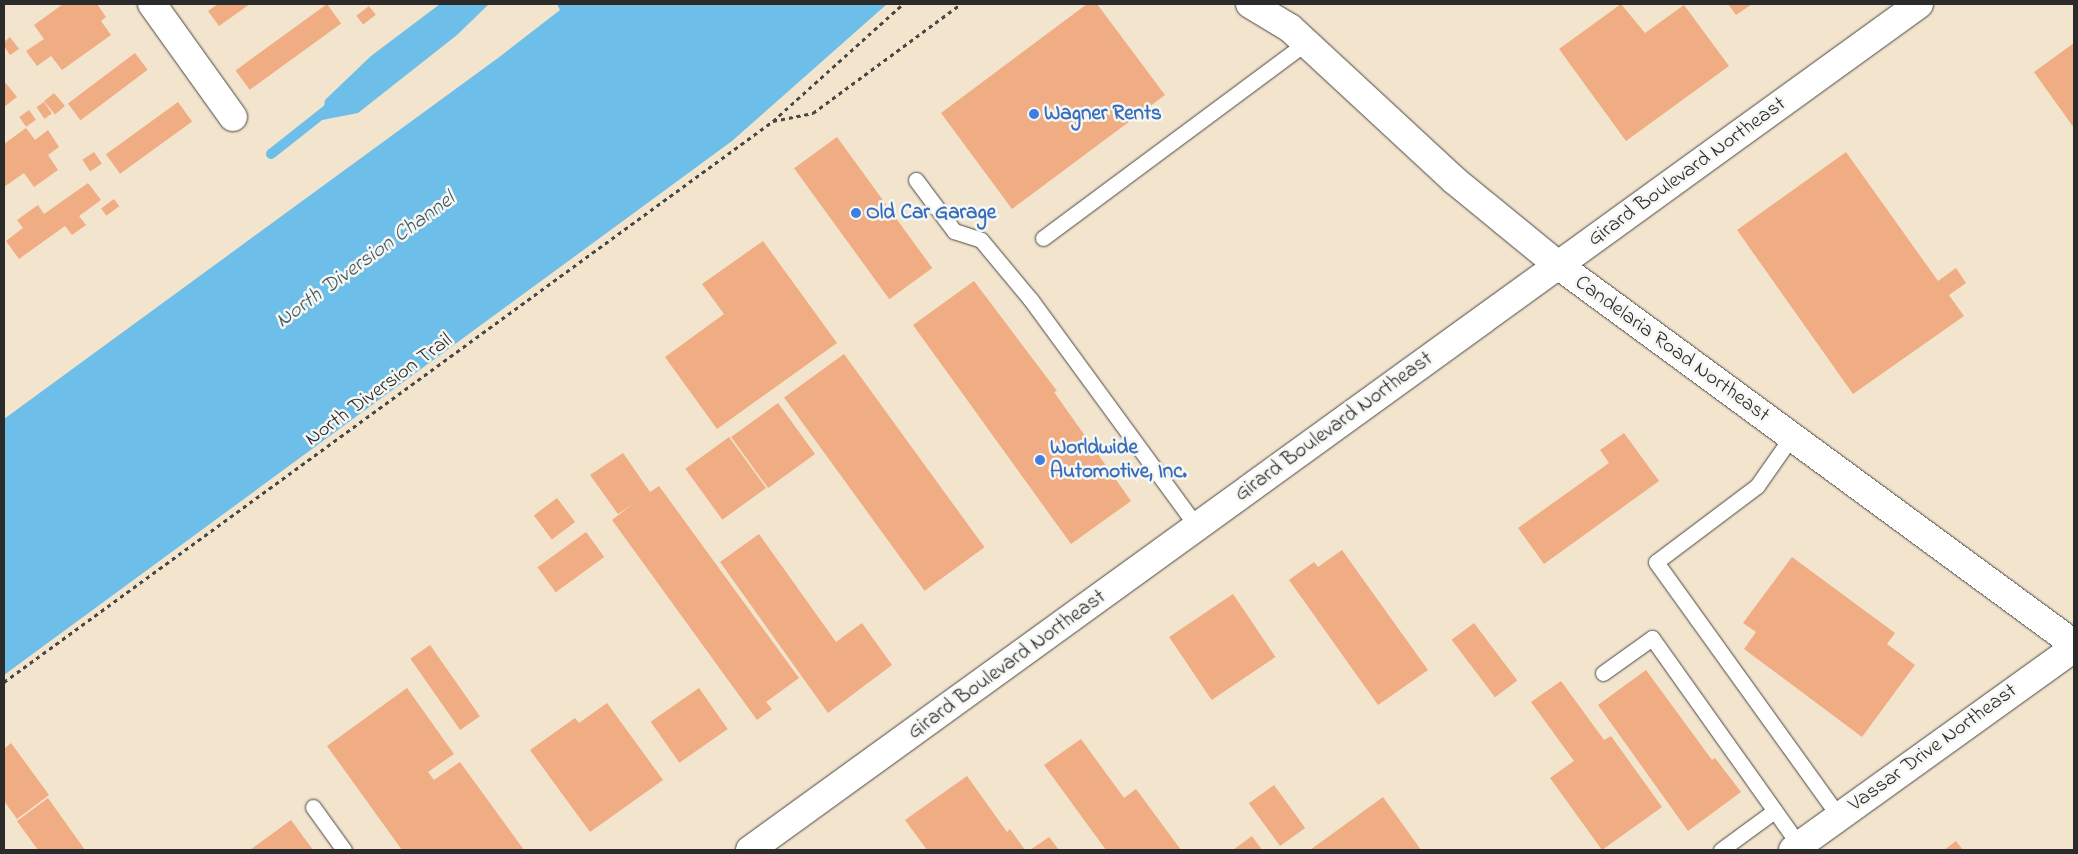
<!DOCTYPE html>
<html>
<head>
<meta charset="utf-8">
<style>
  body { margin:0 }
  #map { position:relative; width:2078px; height:854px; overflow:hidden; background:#f3e4cd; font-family:"Indie Flower",sans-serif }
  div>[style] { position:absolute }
  .water>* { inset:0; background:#6dbee9 }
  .stream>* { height:10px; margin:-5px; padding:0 5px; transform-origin:5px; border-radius:5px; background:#6dbee9 }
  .building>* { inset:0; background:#f0ac82; transform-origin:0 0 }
  .path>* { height:3px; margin-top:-1.5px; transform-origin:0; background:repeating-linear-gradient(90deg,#494743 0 4px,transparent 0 8px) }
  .roads { filter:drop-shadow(0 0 1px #494743) drop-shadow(0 0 1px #494743) }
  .service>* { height:15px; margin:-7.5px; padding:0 7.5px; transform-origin:7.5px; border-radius:7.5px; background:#fff }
  .minor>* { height:28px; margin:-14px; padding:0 14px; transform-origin:14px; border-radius:14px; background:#fff }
  .tertiary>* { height:28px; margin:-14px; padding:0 14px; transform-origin:14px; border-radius:14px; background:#fff }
  .secondary>* { height:28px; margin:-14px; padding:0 14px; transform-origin:14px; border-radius:14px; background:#fff }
  .dots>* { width:14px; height:14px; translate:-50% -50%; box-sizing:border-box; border:2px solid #f6f6f2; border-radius:50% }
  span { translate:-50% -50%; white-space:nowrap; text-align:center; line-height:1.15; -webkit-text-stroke:5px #f6f6f2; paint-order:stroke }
  .shop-label { font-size:21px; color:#366cbe; font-weight:700 }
  .left { translate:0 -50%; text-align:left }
  .street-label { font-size:21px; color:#2b2b2b }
  .water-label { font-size:22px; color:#3f5764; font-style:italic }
  .frame { position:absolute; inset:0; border:5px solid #2b2b2b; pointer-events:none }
</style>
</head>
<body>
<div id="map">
  <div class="water">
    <i style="clip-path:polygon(440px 4px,489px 4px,457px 35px,358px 113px,322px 120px,325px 100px,371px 56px)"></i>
    <i style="clip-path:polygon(557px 4px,887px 4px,732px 141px,4px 675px,4px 419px,498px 58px,560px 10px)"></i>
  </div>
  <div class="stream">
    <i style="left:271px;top:154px;width:79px;rotate:-38.3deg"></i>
  </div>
  <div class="building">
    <i style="clip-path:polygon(63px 4px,97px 4px,106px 17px,101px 21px,111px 35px,62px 70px,51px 56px,37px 66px,26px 51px,44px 39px,34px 25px)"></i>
    <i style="clip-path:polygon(218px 4px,250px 4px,219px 26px,208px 11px)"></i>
    <i style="left:327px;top:4px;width:24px;height:113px;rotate:54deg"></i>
    <i style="clip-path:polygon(1087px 4px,1097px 4px,1165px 95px,1012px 209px,941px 113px)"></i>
    <i style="clip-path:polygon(1621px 4px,1645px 33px,1684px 5px,1729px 66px,1626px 141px,1559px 49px)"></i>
    <i style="clip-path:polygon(1728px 4px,1752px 4px,1736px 15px)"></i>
    <i style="left:369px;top:6px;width:11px;height:16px;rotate:52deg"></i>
    <i style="clip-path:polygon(10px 37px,19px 49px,10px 55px,4px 46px,4px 42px)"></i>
    <i style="clip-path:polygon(2074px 43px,2074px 128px,2034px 72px)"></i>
    <i style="left:135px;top:53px;width:21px;height:84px;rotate:53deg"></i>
    <i style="clip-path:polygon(4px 81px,17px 97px,4px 107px)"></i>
    <i style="left:54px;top:93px;width:17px;height:13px;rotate:50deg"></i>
    <i style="left:44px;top:102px;width:14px;height:9px;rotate:56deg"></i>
    <i style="left:178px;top:102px;width:24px;height:89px;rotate:54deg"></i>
    <i style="left:29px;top:110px;width:12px;height:12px;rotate:55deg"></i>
    <i style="clip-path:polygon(26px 128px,35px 140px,48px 130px,59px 147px,48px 155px,58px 170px,34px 187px,24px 173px,4px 187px,4px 144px)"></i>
    <i style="left:837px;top:137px;width:162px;height:53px;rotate:54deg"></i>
    <i style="left:94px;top:152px;width:14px;height:14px;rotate:56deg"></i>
    <i style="clip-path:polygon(1846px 152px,1938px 281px,1956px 268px,1966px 283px,1949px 295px,1964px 316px,1853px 394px,1737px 230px)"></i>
    <i style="clip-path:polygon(88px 183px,101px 200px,79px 216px,86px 225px,72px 235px,65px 226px,19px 259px,6px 241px,23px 228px,17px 220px,38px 205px,44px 214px)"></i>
    <i style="left:114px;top:199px;width:9px;height:16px;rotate:54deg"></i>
    <i style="clip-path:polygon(763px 241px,837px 343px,717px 429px,665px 357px,724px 314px,702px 284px)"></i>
    <i style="clip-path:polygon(974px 281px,1057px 391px,1054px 392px,1131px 501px,1071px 544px,913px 325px)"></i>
    <i style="left:844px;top:354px;width:239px;height:74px;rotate:54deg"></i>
    <i style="left:778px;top:403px;width:63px;height:58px;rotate:54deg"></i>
    <i style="clip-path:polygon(1624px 433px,1659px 481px,1544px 564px,1518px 528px,1609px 463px,1600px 450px)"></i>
    <i style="left:729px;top:437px;width:63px;height:54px;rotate:54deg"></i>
    <i style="clip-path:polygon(623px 453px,650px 492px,659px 486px,799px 678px,766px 702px,772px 709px,757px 720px,612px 520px,633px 504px,618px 514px,590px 475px)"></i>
    <i style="left:557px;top:498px;width:30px;height:29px;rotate:53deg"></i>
    <i style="left:586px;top:532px;width:31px;height:60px;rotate:54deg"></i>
    <i style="clip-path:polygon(759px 534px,836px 642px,862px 623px,892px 665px,828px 713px,720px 562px)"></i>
    <i style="clip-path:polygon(1342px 550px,1428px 670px,1378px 705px,1289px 580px,1314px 562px,1318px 567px)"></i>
    <i style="clip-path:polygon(1792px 557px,1895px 633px,1887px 644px,1915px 665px,1862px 737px,1744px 649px,1756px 632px,1743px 623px)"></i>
    <i style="left:1233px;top:594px;width:76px;height:77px;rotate:56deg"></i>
    <i style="left:1474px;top:623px;width:72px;height:28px;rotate:53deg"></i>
    <i style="left:430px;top:645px;width:87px;height:24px;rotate:55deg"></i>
    <i style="clip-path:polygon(1646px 670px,1712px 760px,1715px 758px,1741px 792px,1688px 831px,1598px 705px)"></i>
    <i style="clip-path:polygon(1561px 681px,1604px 740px,1611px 736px,1662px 807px,1602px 850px,1550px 778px,1574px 761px,1531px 702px)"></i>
    <i style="clip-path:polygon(407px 688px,454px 754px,428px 772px,434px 780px,460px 762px,524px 850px,402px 850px,327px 746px)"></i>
    <i style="left:699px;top:688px;width:50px;height:59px;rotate:55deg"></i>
    <i style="clip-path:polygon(607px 703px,663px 780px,590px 832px,530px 750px,575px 718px,579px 723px)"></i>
    <i style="clip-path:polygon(1081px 739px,1124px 798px,1136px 789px,1181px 850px,1106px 850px,1044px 765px)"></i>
    <i style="clip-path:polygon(11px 743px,49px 795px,17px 819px,4px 801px,4px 749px)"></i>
    <i style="clip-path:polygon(967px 776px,1007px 832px,1010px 829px,1025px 850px,927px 850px,905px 820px)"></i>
    <i style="left:1274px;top:785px;width:53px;height:31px;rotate:54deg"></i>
    <i style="clip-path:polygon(1383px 797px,1421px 850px,1310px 850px)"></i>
    <i style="clip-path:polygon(48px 798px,85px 850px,38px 850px,17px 821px)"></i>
    <i style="clip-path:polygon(291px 820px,313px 850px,250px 850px)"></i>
    <i style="clip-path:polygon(1252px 836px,1262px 850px,1233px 850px)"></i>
    <i style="clip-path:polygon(1049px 837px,1059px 850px,1030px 850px)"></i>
    <i style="clip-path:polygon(1956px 841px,1963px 850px,1944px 850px)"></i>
  </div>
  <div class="path">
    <i style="left:773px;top:121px;width:41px;rotate:-11.3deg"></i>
    <i style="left:813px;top:113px;width:184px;rotate:-36.4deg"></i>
    <i style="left:4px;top:682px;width:952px;rotate:-36.11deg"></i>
    <i style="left:773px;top:121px;width:175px;rotate:-42deg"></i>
  </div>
  <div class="roads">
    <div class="service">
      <i style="left:916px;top:180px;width:64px;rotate:53.3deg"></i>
      <i style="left:954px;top:231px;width:28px;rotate:18deg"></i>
      <i style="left:981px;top:240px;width:78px;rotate:50.2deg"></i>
      <i style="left:1031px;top:300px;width:281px;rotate:53.8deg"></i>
      <i style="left:1043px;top:238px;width:327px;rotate:-36.6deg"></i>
      <i style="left:1792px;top:436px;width:61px;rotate:125deg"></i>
      <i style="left:1757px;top:486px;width:126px;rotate:143deg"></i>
      <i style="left:1656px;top:562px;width:314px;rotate:54.3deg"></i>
      <i style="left:1603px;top:673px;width:60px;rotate:-35.5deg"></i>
      <i style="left:1652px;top:638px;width:254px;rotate:54.6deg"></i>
      <i style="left:313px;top:807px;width:53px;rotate:54.2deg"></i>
      <i style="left:1721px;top:850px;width:66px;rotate:-36.3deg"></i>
    </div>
    <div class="minor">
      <i style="left:152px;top:4px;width:139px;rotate:54.4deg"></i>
      <i style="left:750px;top:850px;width:1443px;rotate:-35.89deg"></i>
    </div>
    <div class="tertiary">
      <i style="left:1793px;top:850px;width:346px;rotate:-35.7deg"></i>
    </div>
    <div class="secondary">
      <i style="left:1250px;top:4px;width:47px;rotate:31deg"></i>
      <i style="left:1290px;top:28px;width:224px;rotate:42.8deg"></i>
      <i style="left:1454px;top:180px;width:134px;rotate:39.3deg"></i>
      <i style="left:1558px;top:265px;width:640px;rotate:36.3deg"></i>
    </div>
  </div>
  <div class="dots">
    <i style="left:1034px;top:114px;background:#3f7fe0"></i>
    <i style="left:856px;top:213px;background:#3f7fe0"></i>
    <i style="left:1040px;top:460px;background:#3f7fe0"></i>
  </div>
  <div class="shop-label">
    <span class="left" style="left:1044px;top:114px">Wagner Rents</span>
    <span class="left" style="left:866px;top:213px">Old Car Garage</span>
    <span class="left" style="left:1050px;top:460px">Worldwide<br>Automotive, Inc.</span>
  </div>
  <div class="street-label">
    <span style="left:1687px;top:172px;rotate:-36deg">Girard Boulevard Northeast</span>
    <span style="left:1672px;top:349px;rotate:36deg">Candelaria Road Northeast</span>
    <span style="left:379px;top:390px;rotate:-36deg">North Diversion Trail</span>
    <span style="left:1334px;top:427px;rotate:-36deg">Girard Boulevard Northeast</span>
    <span style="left:1007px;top:665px;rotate:-36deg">Girard Boulevard Northeast</span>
    <span style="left:1933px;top:748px;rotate:-36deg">Vassar Drive Northeast</span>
  </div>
  <div class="water-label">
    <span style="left:366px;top:261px;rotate:-36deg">North Diversion Channel</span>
  </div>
  <div class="frame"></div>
</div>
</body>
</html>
